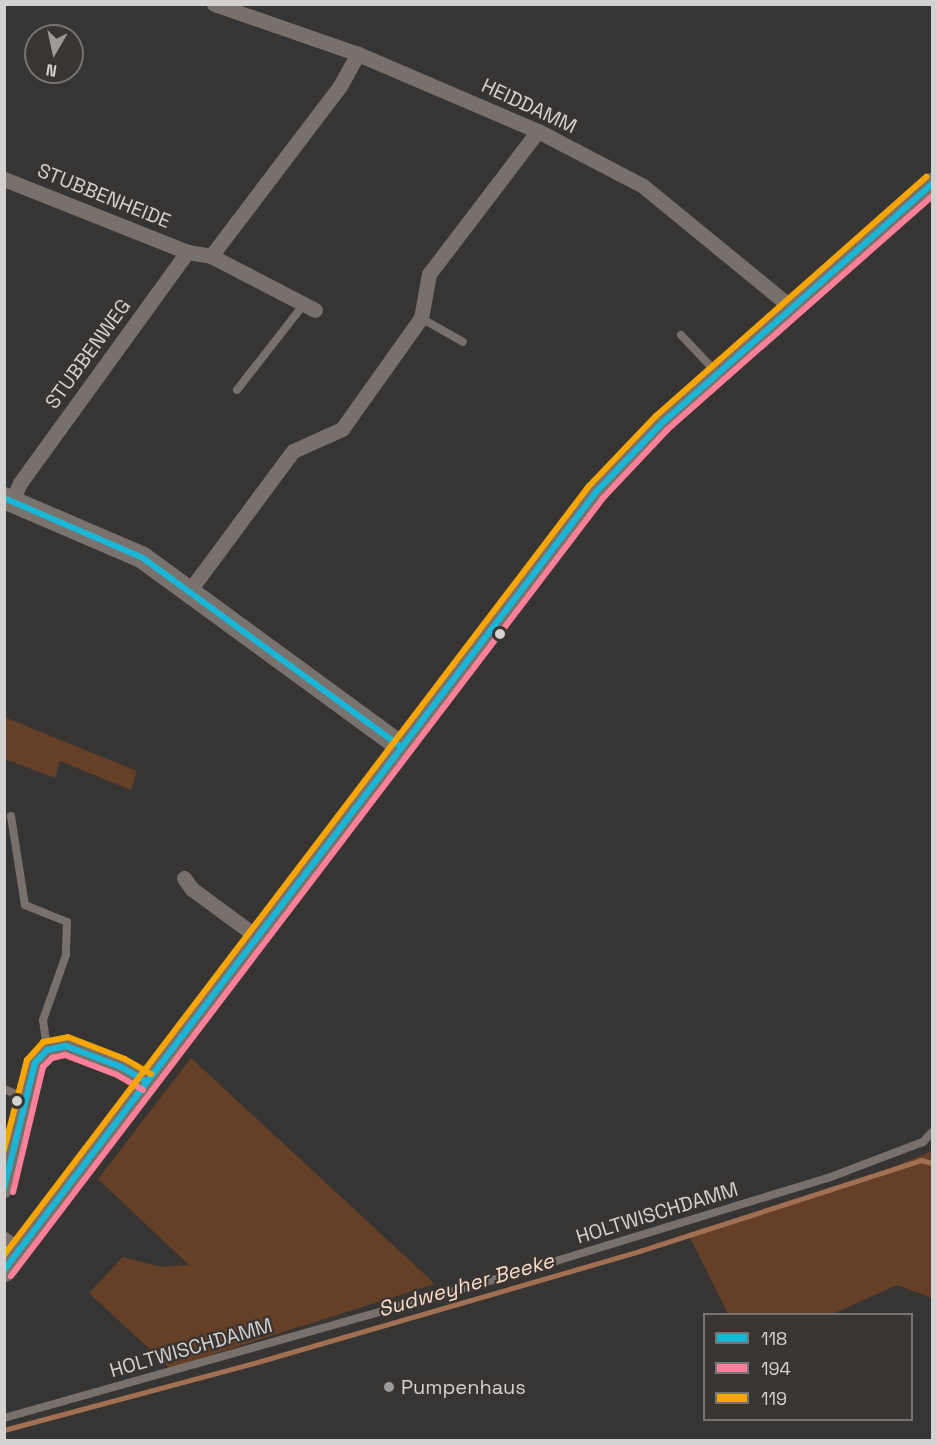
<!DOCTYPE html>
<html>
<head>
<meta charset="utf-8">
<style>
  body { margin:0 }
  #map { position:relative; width:937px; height:1445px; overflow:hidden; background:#373534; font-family:"Space Grotesk",sans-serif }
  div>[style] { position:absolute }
  .green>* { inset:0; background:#653f26 }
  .stream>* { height:4.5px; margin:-2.25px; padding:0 2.25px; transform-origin:2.25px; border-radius:2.25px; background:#a17052 }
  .lane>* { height:8px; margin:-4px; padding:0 4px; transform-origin:4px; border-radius:4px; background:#78706b }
  .street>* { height:15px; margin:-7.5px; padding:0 7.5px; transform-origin:7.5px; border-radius:7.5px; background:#78706b }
  .secondary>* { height:22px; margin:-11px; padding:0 11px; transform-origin:11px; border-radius:11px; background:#7a726d }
  .bus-1>* { height:6px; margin:-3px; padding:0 3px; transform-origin:3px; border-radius:3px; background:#1ab6d8 }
  .bus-2>* { height:6px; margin:-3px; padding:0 3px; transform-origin:3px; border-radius:3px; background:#ff8098 }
  .bus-3>* { height:6px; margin:-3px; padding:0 3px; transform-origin:3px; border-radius:3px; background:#f7a600 }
  .dots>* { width:16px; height:16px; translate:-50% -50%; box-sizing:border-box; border:3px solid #383533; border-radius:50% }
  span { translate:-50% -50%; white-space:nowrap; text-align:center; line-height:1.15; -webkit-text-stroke:4.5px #383533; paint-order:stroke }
  .street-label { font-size:20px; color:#d4d2d1 }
  .poi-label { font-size:20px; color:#d4d2d1 }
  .left { translate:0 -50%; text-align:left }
  .water-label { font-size:21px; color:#fbdac7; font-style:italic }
  .frame { position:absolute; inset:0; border:6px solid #d4d2d1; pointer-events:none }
  .legend { position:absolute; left:703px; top:1313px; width:210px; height:108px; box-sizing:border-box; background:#383533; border:2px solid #767472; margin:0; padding:8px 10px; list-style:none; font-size:18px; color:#d4d2d1 }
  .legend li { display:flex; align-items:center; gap:12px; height:30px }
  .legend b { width:30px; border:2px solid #767472 }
  .north { position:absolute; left:24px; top:24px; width:60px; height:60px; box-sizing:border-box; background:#383533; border:2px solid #767472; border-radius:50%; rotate:189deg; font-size:16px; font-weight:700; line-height:24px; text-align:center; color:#d4d2d1 }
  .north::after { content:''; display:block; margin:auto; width:21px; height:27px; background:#9d9b9a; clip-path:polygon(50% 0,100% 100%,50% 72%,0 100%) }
</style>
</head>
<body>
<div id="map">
  <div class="green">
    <i style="clip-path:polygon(4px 717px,137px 771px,131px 790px,60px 761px,55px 778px,5px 759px)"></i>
    <i style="clip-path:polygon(191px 1058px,435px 1284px,170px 1368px,89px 1293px,123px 1257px,161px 1267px,189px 1265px,98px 1179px)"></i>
    <i style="clip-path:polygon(932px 1151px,932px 1298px,897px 1285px,832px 1314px,728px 1314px,688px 1233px,844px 1187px)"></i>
  </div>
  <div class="stream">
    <i style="left:4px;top:1430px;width:256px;rotate:-15deg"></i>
    <i style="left:251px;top:1364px;width:405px;rotate:-16.2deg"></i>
    <i style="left:640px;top:1251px;width:295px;rotate:-17.9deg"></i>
    <i style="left:921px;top:1160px;width:11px;rotate:15deg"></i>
  </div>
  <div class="lane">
    <i style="left:421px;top:318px;width:48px;rotate:29.7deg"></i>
    <i style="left:681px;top:335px;width:51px;rotate:46.6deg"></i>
    <i style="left:237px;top:390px;width:109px;rotate:-52.1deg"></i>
    <i style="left:11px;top:816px;width:90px;rotate:81.1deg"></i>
    <i style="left:25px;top:905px;width:45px;rotate:22deg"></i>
    <i style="left:67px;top:922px;width:33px;rotate:92deg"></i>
    <i style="left:66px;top:955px;width:69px;rotate:109.5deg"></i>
    <i style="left:43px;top:1020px;width:30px;rotate:82deg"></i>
    <i style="left:4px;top:1089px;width:26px;rotate:23deg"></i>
    <i style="left:4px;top:1418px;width:523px;rotate:-15.76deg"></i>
    <i style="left:507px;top:1276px;width:336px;rotate:-17deg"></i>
    <i style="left:828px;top:1178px;width:102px;rotate:-20.8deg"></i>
    <i style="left:923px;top:1142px;width:13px;rotate:-48deg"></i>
  </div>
  <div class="street">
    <i style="left:214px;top:4px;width:152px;rotate:19.1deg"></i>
    <i style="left:358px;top:54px;width:196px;rotate:23.2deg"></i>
    <i style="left:538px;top:131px;width:119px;rotate:27.6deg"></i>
    <i style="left:643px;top:186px;width:193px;rotate:39.3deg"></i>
    <i style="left:4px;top:179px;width:197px;rotate:21.7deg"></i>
    <i style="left:211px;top:256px;width:213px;rotate:-52.8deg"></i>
    <i style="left:340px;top:86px;width:37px;rotate:-61deg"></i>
    <i style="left:12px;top:501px;width:20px;rotate:-66deg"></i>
    <i style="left:20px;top:483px;width:285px;rotate:-54.1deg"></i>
    <i style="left:187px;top:252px;width:24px;rotate:9deg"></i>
    <i style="left:211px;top:256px;width:117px;rotate:27.4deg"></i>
    <i style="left:190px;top:590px;width:173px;rotate:-53.5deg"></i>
    <i style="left:293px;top:451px;width:54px;rotate:-24.2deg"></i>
    <i style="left:342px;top:429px;width:136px;rotate:-54.6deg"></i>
    <i style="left:421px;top:318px;width:45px;rotate:-79.7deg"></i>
    <i style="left:429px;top:274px;width:180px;rotate:-52.7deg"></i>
    <i style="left:184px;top:878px;width:14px;rotate:54deg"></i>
    <i style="left:192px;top:889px;width:81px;rotate:36.4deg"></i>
    <i style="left:4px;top:1190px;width:131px;rotate:-76.3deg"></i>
    <i style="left:35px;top:1063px;width:18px;rotate:-47deg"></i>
    <i style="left:47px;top:1050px;width:19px;rotate:-12deg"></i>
    <i style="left:66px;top:1046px;width:59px;rotate:20.9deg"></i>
    <i style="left:121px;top:1067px;width:30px;rotate:30deg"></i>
    <i style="left:4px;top:1239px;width:17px;rotate:36deg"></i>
  </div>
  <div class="secondary">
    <i style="left:4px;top:498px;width:151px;rotate:23.3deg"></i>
    <i style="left:143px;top:558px;width:320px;rotate:36.2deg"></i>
    <i style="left:4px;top:1271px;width:978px;rotate:-52.77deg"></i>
    <i style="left:596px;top:492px;width:95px;rotate:-46.3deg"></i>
    <i style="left:662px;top:423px;width:361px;rotate:-41.5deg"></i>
  </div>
  <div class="bus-1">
    <i style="left:4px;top:498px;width:151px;rotate:23.3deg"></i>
    <i style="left:143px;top:558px;width:320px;rotate:36.2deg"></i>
    <i style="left:4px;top:1188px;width:129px;rotate:-76.1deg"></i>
    <i style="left:35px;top:1063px;width:18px;rotate:-47deg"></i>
    <i style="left:47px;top:1050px;width:19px;rotate:-12deg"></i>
    <i style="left:66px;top:1046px;width:59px;rotate:20.9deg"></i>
    <i style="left:121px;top:1067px;width:30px;rotate:30deg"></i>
    <i style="left:4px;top:1270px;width:978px;rotate:-52.73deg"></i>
    <i style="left:596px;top:492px;width:95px;rotate:-46.3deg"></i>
    <i style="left:662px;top:423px;width:361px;rotate:-41.5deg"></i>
  </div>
  <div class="bus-2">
    <i style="left:13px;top:1192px;width:129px;rotate:-76.5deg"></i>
    <i style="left:43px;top:1067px;width:13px;rotate:-45deg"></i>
    <i style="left:52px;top:1058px;width:13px;rotate:-13deg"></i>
    <i style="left:65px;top:1055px;width:56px;rotate:21deg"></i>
    <i style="left:117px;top:1075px;width:30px;rotate:30deg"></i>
    <i style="left:11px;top:1276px;width:978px;rotate:-52.73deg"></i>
    <i style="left:603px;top:498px;width:95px;rotate:-46.7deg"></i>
    <i style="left:668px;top:429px;width:352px;rotate:-41.4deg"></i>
  </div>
  <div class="bus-3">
    <i style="left:4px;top:1150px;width:93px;rotate:-75.7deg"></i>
    <i style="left:27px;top:1060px;width:24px;rotate:-48deg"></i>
    <i style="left:43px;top:1042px;width:25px;rotate:-11deg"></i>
    <i style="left:68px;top:1037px;width:61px;rotate:21.1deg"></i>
    <i style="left:125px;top:1059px;width:30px;rotate:30deg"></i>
    <i style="left:4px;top:1255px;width:966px;rotate:-52.74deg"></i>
    <i style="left:589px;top:486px;width:97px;rotate:-46.3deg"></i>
    <i style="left:656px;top:416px;width:361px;rotate:-41.5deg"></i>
  </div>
  <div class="dots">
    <i style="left:500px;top:634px;background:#d4d2d1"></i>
    <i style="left:17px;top:1101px;background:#d4d2d1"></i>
    <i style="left:389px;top:1387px;background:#9d9b9a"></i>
  </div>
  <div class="street-label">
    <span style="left:529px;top:106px;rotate:25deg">HEIDDAMM</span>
    <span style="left:104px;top:196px;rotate:22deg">STUBBENHEIDE</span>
    <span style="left:88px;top:354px;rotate:-54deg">STUBBENWEG</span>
    <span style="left:657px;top:1213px;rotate:-17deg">HOLTWISCHDAMM</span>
    <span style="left:191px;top:1348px;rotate:-16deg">HOLTWISCHDAMM</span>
  </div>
  <div class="poi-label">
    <span class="left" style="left:401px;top:1387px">Pumpenhaus</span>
  </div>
  <div class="water-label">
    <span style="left:466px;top:1285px;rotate:-16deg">Sudweyher Beeke</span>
  </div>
  <div class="frame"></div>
  <ul class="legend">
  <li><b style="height:8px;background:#1ab6d8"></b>118</li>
  <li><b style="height:8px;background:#ff8098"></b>194</li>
  <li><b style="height:8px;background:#f7a600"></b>119</li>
  </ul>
  <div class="north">N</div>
</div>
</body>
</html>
